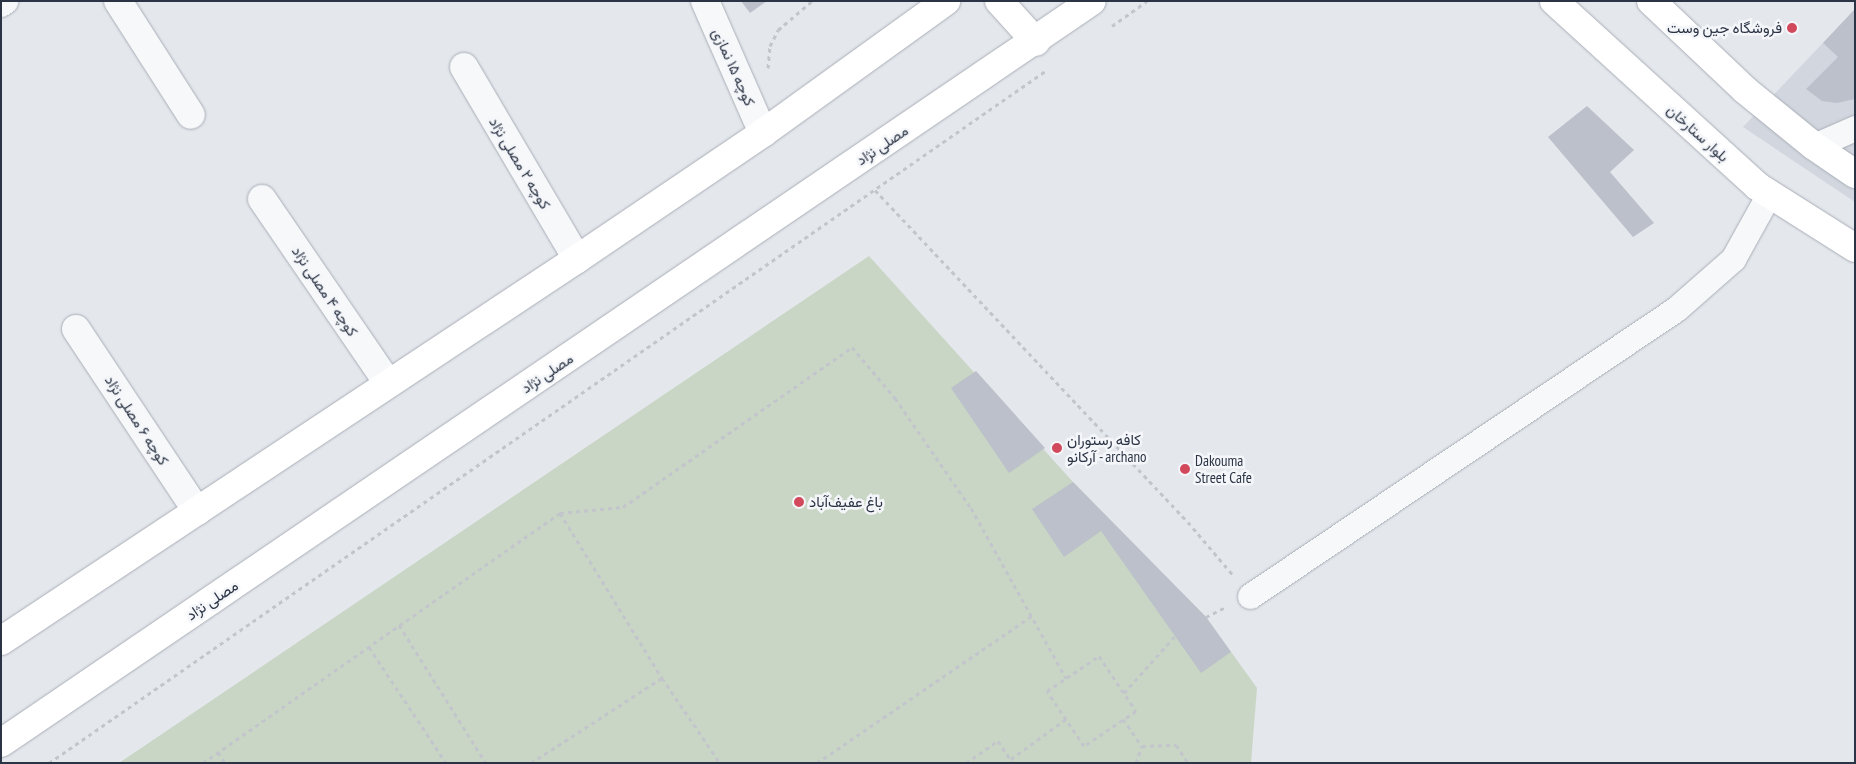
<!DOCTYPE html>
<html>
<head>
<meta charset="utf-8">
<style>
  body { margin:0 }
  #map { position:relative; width:1856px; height:764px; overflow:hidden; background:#e4e7ec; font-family:"PT Sans Narrow",Vazirmatn,sans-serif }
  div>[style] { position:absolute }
  .built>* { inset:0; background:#d2d6de }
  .green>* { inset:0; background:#c9d6c5 }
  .building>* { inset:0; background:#bbc0ca }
  .path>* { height:3px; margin-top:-1.5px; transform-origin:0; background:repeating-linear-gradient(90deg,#c2c5cb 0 4px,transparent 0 8px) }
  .roads { filter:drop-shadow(0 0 1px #a9aeb7) drop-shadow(0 0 1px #a9aeb7) }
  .pedestrian>* { height:25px; margin:-12.5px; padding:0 12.5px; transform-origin:12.5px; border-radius:12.5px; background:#f7f8fa }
  .minor>* { height:28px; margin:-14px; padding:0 14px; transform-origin:14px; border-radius:14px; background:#f7f8fa }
  .secondary>* { height:28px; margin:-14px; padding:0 14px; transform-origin:14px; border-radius:14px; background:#fff }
  .dots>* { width:14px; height:14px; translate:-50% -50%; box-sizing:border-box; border:2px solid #f4f6f9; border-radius:50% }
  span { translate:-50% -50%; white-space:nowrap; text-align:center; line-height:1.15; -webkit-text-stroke:5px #f4f6f9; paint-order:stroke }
  .poi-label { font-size:15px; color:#2b3445 }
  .right { translate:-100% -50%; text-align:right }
  .left { translate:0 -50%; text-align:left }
  .street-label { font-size:15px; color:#2b3445 }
  .frame { position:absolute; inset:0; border:2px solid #2b3445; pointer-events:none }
</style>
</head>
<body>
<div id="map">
  <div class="built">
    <i style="clip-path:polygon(1855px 9px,1855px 202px,1743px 127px)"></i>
  </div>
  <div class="green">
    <i style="clip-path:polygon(869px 256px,1073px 482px,1206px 617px,1257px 688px,1251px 763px,119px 763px)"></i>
  </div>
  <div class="building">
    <i style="clip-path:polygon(741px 1px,767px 1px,750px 13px)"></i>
    <i style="clip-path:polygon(1855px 9px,1855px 99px,1837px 103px,1822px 101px,1806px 89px,1838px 57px,1823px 43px)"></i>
    <i style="clip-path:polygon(1587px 106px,1634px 150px,1610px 172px,1654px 223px,1633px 237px,1548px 137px)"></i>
    <i style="clip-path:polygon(976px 371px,1045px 448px,1009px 473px,951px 388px)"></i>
    <i style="clip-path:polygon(1073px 482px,1206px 617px,1231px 652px,1201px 673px,1101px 531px,1064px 557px,1032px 509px)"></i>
  </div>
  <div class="path">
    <i style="left:1112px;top:26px;width:43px;rotate:-35.5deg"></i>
    <i style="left:768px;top:68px;width:22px;rotate:-85deg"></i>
    <i style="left:770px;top:46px;width:18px;rotate:-63deg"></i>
    <i style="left:778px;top:30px;width:45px;rotate:-40.5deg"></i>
    <i style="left:875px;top:190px;width:464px;rotate:46.7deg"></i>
    <i style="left:1193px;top:528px;width:62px;rotate:49.6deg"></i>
    <i style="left:560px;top:513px;width:63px;rotate:-5.4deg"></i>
    <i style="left:623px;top:507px;width:279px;rotate:-34.9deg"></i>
    <i style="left:852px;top:347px;width:67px;rotate:49.9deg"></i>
    <i style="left:895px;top:398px;width:134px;rotate:55.4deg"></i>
    <i style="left:971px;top:508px;width:195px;rotate:60.8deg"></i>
    <i style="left:1206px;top:617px;width:22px;rotate:-27deg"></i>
    <i style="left:399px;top:625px;width:163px;rotate:57.8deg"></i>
    <i style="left:369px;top:647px;width:139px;rotate:56.4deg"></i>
    <i style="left:1099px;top:656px;width:66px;rotate:56.1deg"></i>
    <i style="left:1136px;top:711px;width:63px;rotate:146.1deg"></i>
    <i style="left:1084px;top:746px;width:66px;rotate:-123.9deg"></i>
    <i style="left:1047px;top:691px;width:63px;rotate:-33.9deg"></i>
    <i style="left:1124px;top:693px;width:76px;rotate:-48.2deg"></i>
    <i style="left:1123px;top:719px;width:33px;rotate:55deg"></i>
    <i style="left:218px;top:752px;width:13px;rotate:58deg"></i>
    <i style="left:1011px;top:759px;width:68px;rotate:-36deg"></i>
    <i style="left:49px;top:763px;width:1215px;rotate:-34.78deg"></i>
    <i style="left:203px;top:763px;width:436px;rotate:-35deg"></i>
    <i style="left:560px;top:513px;width:194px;rotate:58.3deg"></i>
    <i style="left:531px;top:763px;width:156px;rotate:-33deg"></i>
    <i style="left:662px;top:678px;width:103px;rotate:55.7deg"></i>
    <i style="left:817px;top:763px;width:260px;rotate:-34.4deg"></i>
    <i style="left:966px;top:763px;width:39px;rotate:-35deg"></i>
    <i style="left:998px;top:741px;width:27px;rotate:56deg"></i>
    <i style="left:1136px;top:763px;width:18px;rotate:-71deg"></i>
    <i style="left:1142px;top:746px;width:34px;rotate:-2deg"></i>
    <i style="left:1176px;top:745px;width:22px;rotate:56deg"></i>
  </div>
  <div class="roads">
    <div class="pedestrian">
      <i style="left:1814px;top:146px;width:45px;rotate:-23.7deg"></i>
      <i style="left:1250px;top:596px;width:514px;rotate:-33.97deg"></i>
      <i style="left:1676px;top:309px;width:76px;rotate:-41.3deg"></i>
      <i style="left:1733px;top:259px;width:74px;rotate:-61deg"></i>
    </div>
    <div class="minor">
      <i style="left:118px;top:1px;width:135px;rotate:57.4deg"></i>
      <i style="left:705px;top:1px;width:144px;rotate:66.3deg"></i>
      <i style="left:1px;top:3px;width:4px;rotate:-34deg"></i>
      <i style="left:464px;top:67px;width:223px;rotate:59.5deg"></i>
      <i style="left:262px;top:199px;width:223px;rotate:55.6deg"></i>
      <i style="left:76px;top:329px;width:219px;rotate:56.4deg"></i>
    </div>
    <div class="secondary">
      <i style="left:999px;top:1px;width:55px;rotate:47.9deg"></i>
      <i style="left:1554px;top:1px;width:275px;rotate:42.3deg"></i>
      <i style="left:1757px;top:186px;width:116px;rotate:32.3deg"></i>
      <i style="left:1651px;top:1px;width:129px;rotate:43.4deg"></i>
      <i style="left:1745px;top:90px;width:89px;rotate:39.1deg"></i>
      <i style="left:1814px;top:146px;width:50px;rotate:34.3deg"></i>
      <i style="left:1px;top:641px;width:691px;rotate:-33.55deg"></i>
      <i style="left:577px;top:259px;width:225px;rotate:-34.1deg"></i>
      <i style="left:763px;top:133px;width:226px;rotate:-35.8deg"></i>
      <i style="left:1px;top:743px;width:1319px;rotate:-34.22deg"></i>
    </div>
  </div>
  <div class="dots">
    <i style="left:1792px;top:28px;background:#d1495b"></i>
    <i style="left:1057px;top:448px;background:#d1495b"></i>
    <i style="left:1185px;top:469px;background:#d1495b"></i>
    <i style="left:799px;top:502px;background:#d1495b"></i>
  </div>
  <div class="poi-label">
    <span class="right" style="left:1782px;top:28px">فروشگاه جین وست</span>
    <span class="left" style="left:1067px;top:448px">کافه رستوران<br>آرکانو - archano</span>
    <span class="left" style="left:1195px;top:469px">Dakouma<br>Street Cafe</span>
    <span class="left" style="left:809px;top:502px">باغ عفیف‌آباد</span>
  </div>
  <div class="street-label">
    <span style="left:734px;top:67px;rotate:66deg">کوچه ۱۵ نمازی</span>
    <span style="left:1698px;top:133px;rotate:42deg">بلوار ستارخان</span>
    <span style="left:882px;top:145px;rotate:-34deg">مصلی نژاد</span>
    <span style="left:520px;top:163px;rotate:59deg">کوچه ۲ مصلی نژاد</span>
    <span style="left:325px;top:291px;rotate:56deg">کوچه ۴ مصلی نژاد</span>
    <span style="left:547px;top:373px;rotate:-34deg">مصلی نژاد</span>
    <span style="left:137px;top:420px;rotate:57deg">کوچه ۶ مصلی نژاد</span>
    <span style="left:212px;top:600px;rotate:-34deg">مصلی نژاد</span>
  </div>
  <div class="frame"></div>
</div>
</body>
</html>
